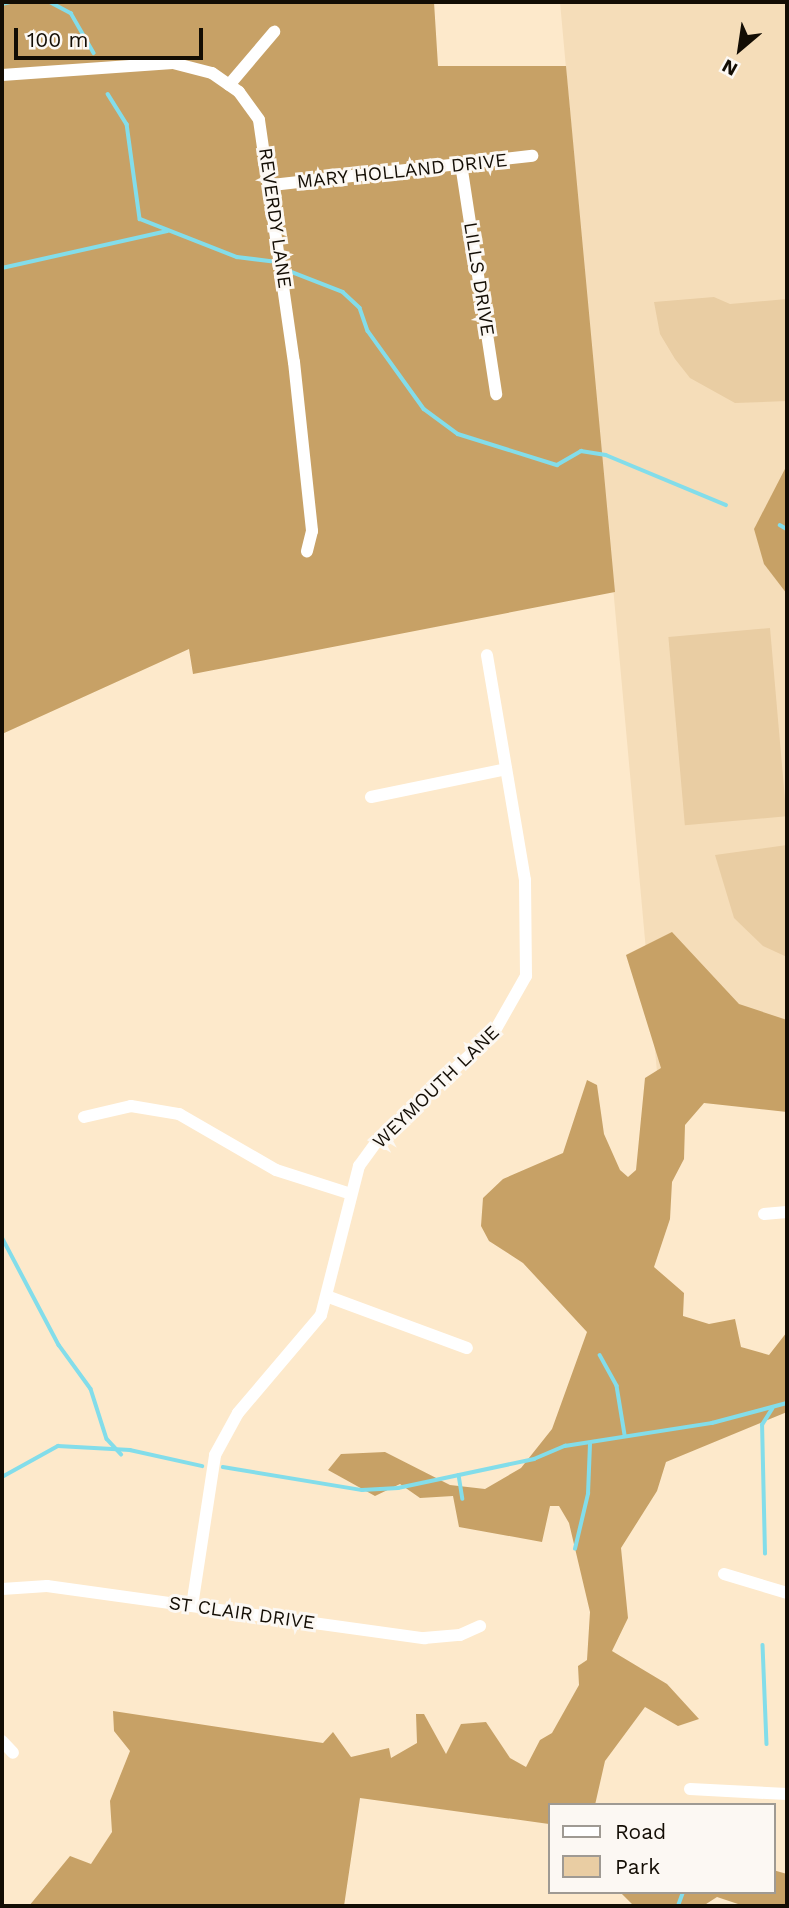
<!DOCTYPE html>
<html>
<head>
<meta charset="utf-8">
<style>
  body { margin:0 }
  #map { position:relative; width:789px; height:1908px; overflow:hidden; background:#fde9cb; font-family:"Work Sans",sans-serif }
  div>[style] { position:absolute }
  .built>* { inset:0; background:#f5ddb9 }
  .green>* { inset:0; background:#e9cda3; transform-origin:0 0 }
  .forest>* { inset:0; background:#c7a166 }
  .stream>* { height:3.5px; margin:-1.75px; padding:0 1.75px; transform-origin:1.75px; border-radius:1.75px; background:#83ddea }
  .minor>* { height:12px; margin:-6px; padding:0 6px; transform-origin:6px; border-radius:6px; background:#fff }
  span { translate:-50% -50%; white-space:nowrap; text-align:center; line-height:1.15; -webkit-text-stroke:6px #fcf8f3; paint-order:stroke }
  .street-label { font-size:19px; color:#130d04 }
  .frame { position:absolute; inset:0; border:4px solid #130d04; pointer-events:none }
  .legend { position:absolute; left:548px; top:1803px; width:228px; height:91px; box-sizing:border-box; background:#fcf8f3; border:2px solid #9f9a93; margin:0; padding:9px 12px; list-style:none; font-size:21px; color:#130d04 }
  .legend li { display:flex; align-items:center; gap:14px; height:35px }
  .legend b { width:35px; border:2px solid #9f9a93 }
  .north { position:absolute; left:705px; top:14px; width:70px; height:70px; -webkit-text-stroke:5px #fcf8f3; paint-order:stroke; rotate:209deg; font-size:19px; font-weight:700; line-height:28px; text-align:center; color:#130d04 }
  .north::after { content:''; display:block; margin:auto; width:24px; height:32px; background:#130d04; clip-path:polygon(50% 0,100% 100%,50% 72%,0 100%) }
  .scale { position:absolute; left:14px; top:28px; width:189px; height:32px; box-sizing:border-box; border:4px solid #130d04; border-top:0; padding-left:9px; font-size:21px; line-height:24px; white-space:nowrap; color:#130d04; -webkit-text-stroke:5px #fcf8f3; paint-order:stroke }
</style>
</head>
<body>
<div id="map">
  <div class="built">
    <i style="clip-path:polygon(560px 2px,787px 2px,787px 1094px,660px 1105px)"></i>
  </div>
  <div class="green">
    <i style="clip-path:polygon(714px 297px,730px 304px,787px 299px,787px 401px,735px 403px,690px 378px,675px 359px,660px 334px,654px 302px)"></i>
    <i style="left:770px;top:628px;width:189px;height:102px;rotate:85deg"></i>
    <i style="clip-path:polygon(787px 845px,787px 957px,763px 946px,734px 918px,715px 855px)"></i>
  </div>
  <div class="forest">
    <i style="clip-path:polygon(2px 2px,434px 2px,438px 66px,566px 66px,615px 592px,193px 674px,189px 649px,2px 734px)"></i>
    <i style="clip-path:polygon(787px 465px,787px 594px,764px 564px,754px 529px)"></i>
    <i style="clip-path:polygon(672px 932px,739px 1004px,787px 1020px,787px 1112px,704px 1103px,685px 1125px,684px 1159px,672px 1182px,670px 1219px,654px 1267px,684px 1293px,683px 1316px,709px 1324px,735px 1319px,741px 1347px,769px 1355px,787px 1332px,787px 1412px,666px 1462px,657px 1491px,621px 1548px,628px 1618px,612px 1651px,667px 1684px,699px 1719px,678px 1726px,645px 1707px,605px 1761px,595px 1805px,549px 1805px,549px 1824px,360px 1798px,344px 1906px,29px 1906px,70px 1856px,91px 1864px,112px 1832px,110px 1801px,130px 1751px,114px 1731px,113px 1711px,323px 1743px,333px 1732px,351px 1757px,389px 1748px,391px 1758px,417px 1743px,416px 1714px,424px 1714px,446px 1754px,461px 1724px,486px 1722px,510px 1758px,526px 1767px,540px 1740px,552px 1733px,579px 1685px,578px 1666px,587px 1660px,590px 1612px,569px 1523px,559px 1506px,550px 1506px,542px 1542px,459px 1527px,453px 1496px,420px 1498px,400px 1484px,375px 1496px,328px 1470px,341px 1454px,385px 1452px,450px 1485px,485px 1489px,521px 1468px,552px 1429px,587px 1332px,523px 1263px,489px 1241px,481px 1226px,483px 1198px,503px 1179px,563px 1153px,587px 1080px,597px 1085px,604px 1134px,620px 1170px,628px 1177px,636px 1170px,645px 1078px,661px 1068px,626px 955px)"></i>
    <i style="clip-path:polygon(773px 1870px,787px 1874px,787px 1906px,744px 1906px,717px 1897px,703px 1906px,634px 1906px,620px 1892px,773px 1892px)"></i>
  </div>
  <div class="stream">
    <i style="left:50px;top:2px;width:24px;rotate:28deg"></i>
    <i style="left:71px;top:13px;width:46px;rotate:60.1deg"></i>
    <i style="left:2px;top:4px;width:8px;rotate:-14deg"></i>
    <i style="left:108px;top:94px;width:36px;rotate:58deg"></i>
    <i style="left:127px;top:124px;width:96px;rotate:82.2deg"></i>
    <i style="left:140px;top:219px;width:104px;rotate:21.4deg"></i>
    <i style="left:237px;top:257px;width:34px;rotate:7deg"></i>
    <i style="left:2px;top:268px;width:169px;rotate:-12.6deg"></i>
    <i style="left:289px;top:271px;width:58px;rotate:21.3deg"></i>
    <i style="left:343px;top:292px;width:23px;rotate:43deg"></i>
    <i style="left:360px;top:308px;width:24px;rotate:71deg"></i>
    <i style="left:368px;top:331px;width:96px;rotate:54.3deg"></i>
    <i style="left:424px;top:409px;width:42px;rotate:36.3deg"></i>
    <i style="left:458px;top:434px;width:104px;rotate:17.4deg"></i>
    <i style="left:557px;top:465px;width:28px;rotate:-30deg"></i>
    <i style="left:581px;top:451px;width:25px;rotate:9deg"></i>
    <i style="left:606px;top:455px;width:130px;rotate:22.6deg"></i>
    <i style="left:780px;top:525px;width:8px;rotate:30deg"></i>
    <i style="left:2px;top:1237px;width:122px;rotate:62.2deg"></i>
    <i style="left:59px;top:1345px;width:54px;rotate:54deg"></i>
    <i style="left:91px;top:1389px;width:52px;rotate:72.3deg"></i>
    <i style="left:107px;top:1439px;width:21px;rotate:47deg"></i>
    <i style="left:600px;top:1355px;width:35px;rotate:61deg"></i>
    <i style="left:617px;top:1386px;width:50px;rotate:80.7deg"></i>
    <i style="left:223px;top:1467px;width:141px;rotate:9.4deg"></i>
    <i style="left:362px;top:1490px;width:36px;rotate:-3deg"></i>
    <i style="left:398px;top:1488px;width:139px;rotate:-12deg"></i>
    <i style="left:534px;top:1459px;width:34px;rotate:-23deg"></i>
    <i style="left:565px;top:1446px;width:149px;rotate:-8.9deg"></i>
    <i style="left:712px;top:1423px;width:78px;rotate:-14.9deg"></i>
    <i style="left:459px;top:1475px;width:24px;rotate:81deg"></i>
    <i style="left:2px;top:1477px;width:64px;rotate:-29deg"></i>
    <i style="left:58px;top:1446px;width:72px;rotate:3.2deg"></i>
    <i style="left:130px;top:1450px;width:74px;rotate:12.5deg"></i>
    <i style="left:575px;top:1549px;width:57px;rotate:-76.7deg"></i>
    <i style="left:588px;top:1494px;width:49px;rotate:-87.7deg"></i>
    <i style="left:765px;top:1554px;width:129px;rotate:-91.3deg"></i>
    <i style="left:762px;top:1425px;width:19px;rotate:-58deg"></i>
    <i style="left:763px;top:1645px;width:99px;rotate:87.7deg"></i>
    <i style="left:678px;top:1906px;width:15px;rotate:-70deg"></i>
  </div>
  <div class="minor">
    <i style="left:2px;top:75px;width:171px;rotate:-4deg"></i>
    <i style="left:173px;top:63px;width:40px;rotate:14.4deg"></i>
    <i style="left:212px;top:73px;width:33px;rotate:35deg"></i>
    <i style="left:239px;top:92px;width:34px;rotate:54deg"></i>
    <i style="left:259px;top:120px;width:245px;rotate:81.8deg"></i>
    <i style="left:294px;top:362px;width:170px;rotate:83.9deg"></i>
    <i style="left:312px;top:531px;width:21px;rotate:104deg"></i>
    <i style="left:229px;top:85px;width:70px;rotate:-49.7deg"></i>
    <i style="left:461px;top:164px;width:233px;rotate:81.3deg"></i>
    <i style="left:272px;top:185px;width:262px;rotate:-6.4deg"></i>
    <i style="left:371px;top:797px;width:138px;rotate:-11.7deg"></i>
    <i style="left:84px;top:1117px;width:48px;rotate:-13.2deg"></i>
    <i style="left:131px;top:1106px;width:49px;rotate:9.5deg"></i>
    <i style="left:179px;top:1114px;width:112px;rotate:30deg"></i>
    <i style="left:276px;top:1170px;width:76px;rotate:17.7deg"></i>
    <i style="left:764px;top:1214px;width:23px;rotate:-5deg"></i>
    <i style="left:329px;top:1297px;width:147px;rotate:20.3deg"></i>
    <i style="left:724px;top:1574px;width:66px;rotate:16.8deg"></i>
    <i style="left:2px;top:1589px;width:45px;rotate:-3.8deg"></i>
    <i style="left:47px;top:1586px;width:381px;rotate:7.9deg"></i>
    <i style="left:424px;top:1638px;width:36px;rotate:-5deg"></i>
    <i style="left:460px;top:1635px;width:22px;rotate:-24deg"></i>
    <i style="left:192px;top:1606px;width:153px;rotate:-81.3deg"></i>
    <i style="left:215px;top:1455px;width:48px;rotate:-61.3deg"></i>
    <i style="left:238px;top:1413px;width:128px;rotate:-49.7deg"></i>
    <i style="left:321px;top:1315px;width:154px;rotate:-75.7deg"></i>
    <i style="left:359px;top:1166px;width:34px;rotate:-54deg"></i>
    <i style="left:379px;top:1138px;width:154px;rotate:-42.4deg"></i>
    <i style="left:493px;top:1034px;width:67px;rotate:-60.4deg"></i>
    <i style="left:526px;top:976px;width:96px;rotate:-90.6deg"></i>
    <i style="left:525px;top:880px;width:228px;rotate:-99.6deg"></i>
    <i style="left:2px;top:1741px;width:16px;rotate:47deg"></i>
    <i style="left:690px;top:1789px;width:97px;rotate:3deg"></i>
  </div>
  <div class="street-label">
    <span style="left:402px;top:171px;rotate:-6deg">MARY HOLLAND DRIVE</span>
    <span style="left:275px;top:218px;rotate:82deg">REVERDY LANE</span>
    <span style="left:479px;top:279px;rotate:81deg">LILLS DRIVE</span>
    <span style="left:436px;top:1087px;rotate:-44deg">WEYMOUTH LANE</span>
    <span style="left:242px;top:1613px;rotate:8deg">ST CLAIR DRIVE</span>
  </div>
  <div class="frame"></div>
  <ul class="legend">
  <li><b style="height:9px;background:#fff"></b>Road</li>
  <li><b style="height:19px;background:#e9cda3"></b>Park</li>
  </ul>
  <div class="north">N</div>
  <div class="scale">100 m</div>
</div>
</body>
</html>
